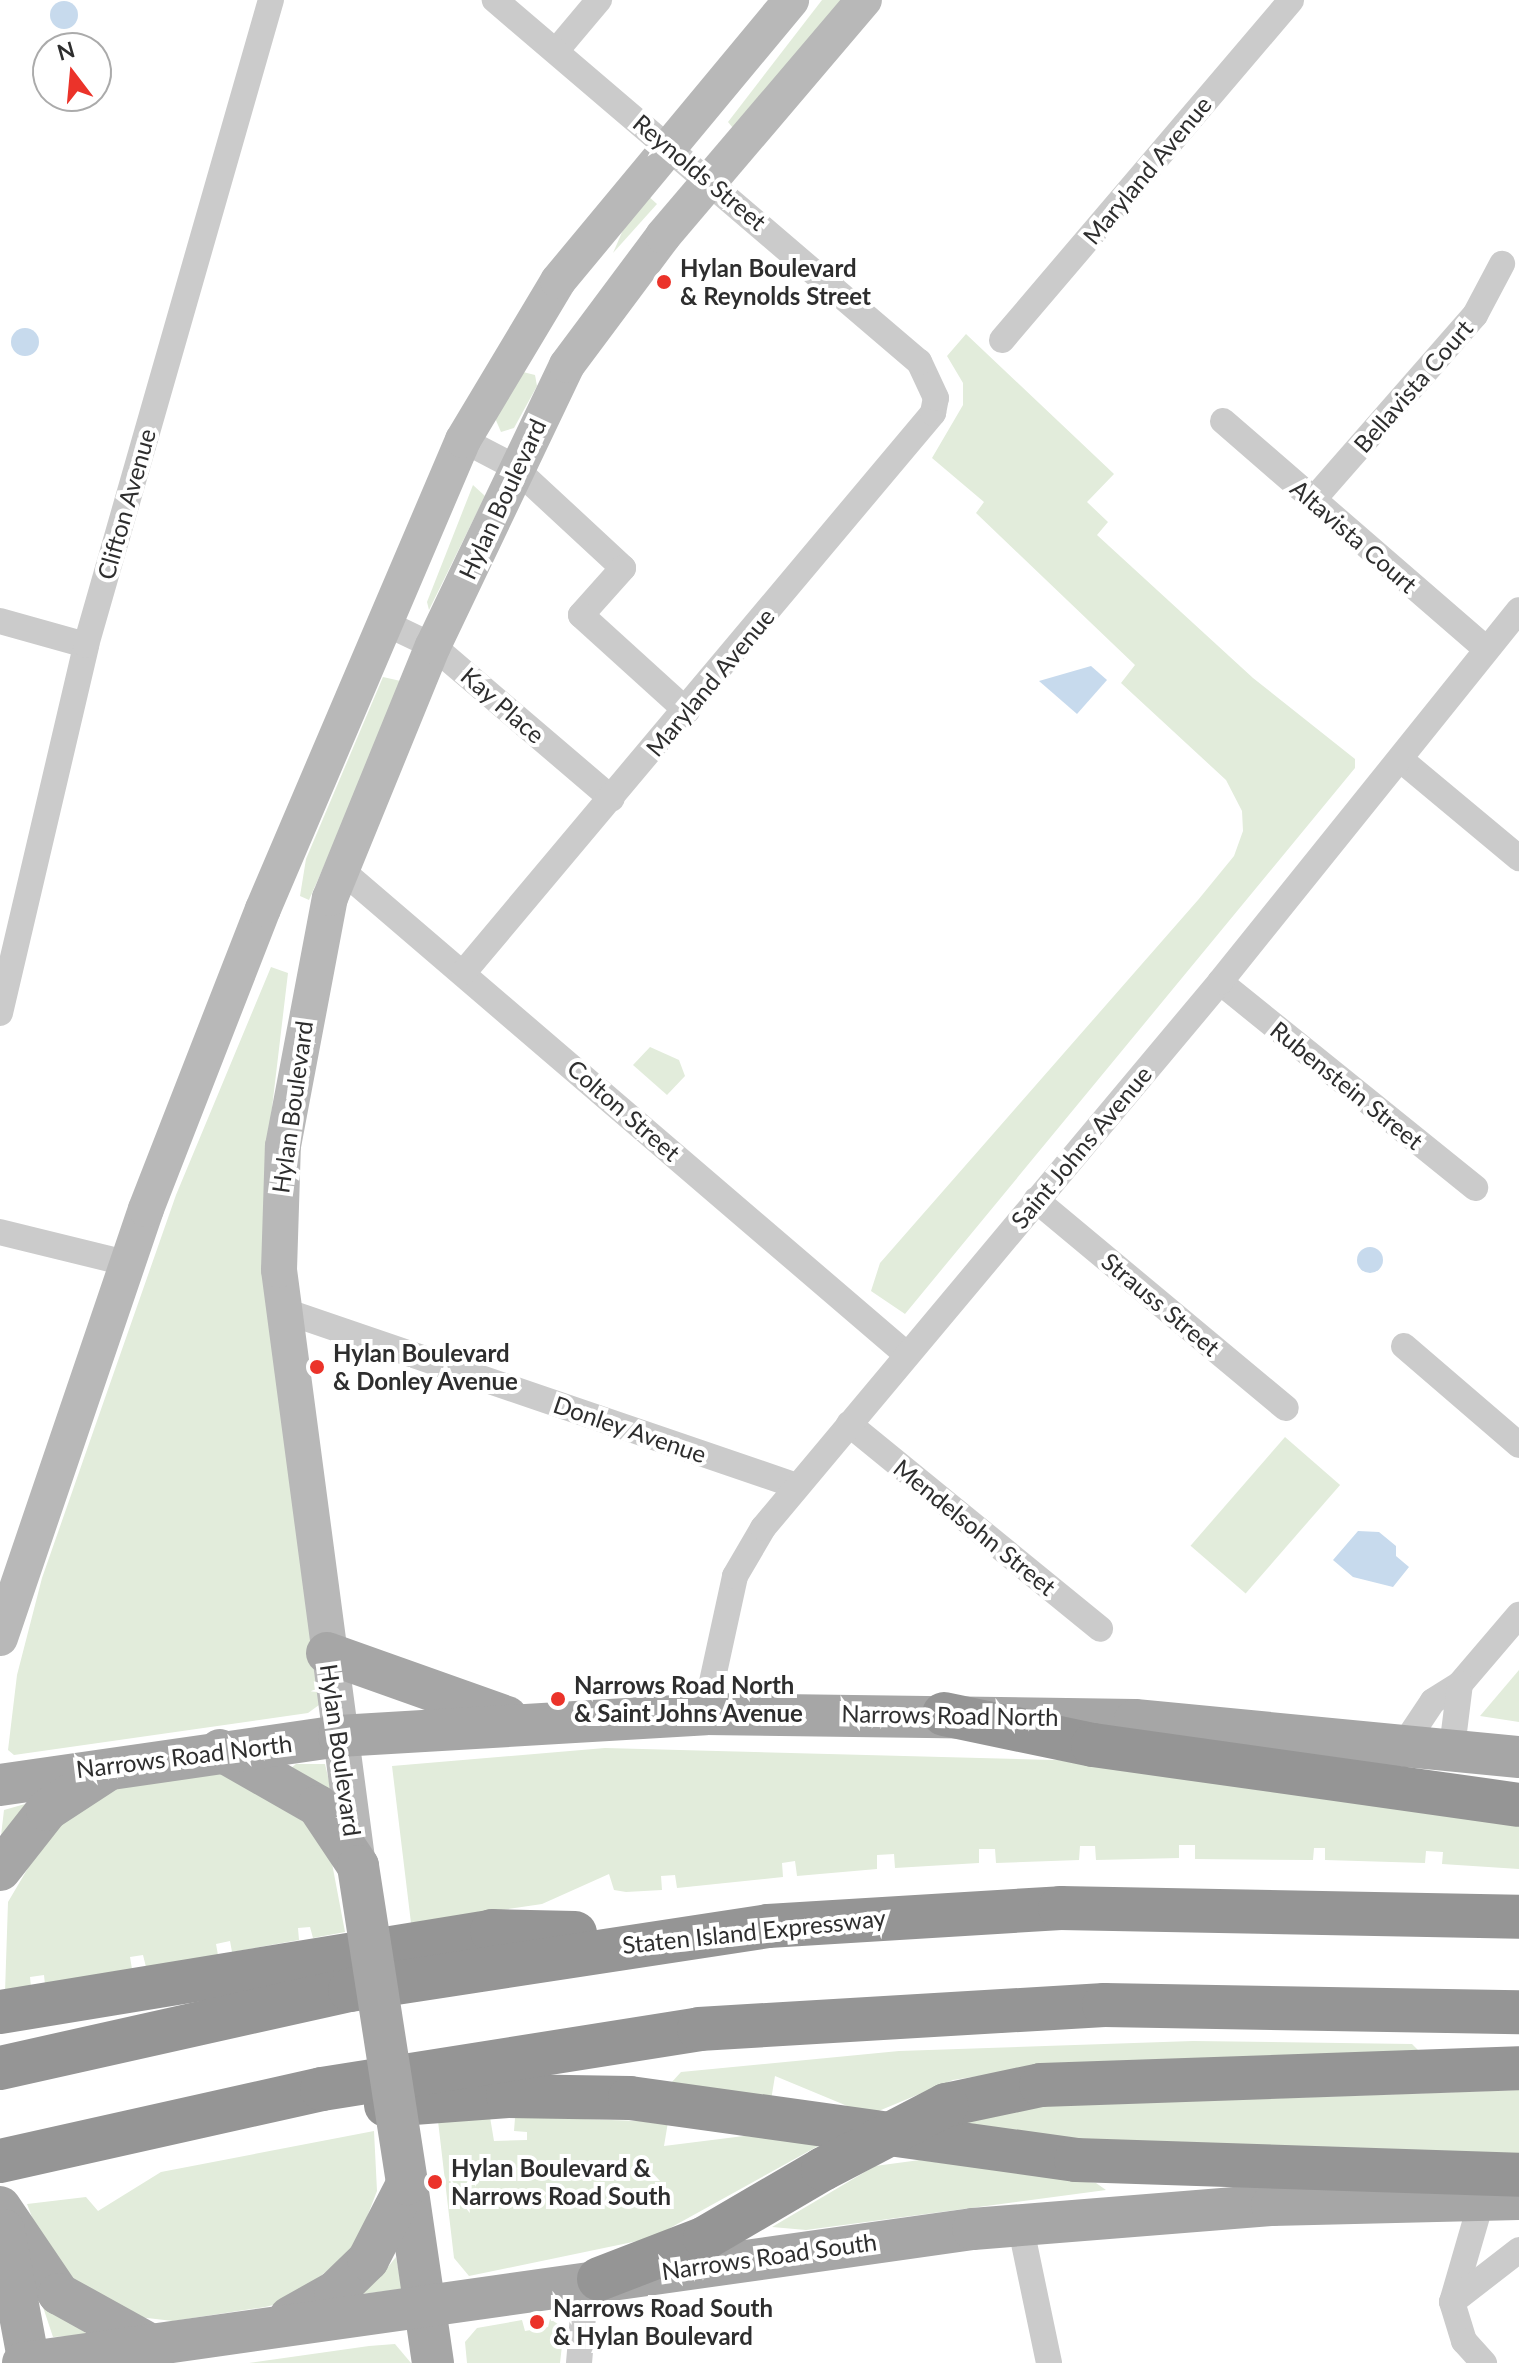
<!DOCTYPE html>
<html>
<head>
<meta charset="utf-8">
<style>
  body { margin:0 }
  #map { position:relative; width:1519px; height:2363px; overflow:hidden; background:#fff; font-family:Lato,sans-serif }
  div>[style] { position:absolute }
  .green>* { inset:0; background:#e2ecdb; transform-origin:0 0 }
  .water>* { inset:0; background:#c7daed }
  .round { border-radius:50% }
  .street>* { height:26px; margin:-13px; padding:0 13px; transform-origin:13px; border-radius:13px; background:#cbcbcb }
  .secondary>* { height:36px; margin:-18px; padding:0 18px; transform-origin:18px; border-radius:18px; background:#b8b8b8 }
  .primary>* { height:42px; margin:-21px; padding:0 21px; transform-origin:21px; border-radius:21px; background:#a6a6a6 }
  .highway>* { height:44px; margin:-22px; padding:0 22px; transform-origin:22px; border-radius:22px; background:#959595 }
  .primary-bridge>* { height:42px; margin:-21px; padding:0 21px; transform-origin:21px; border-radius:21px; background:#a6a6a6 }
  .highway-bridge>* { height:44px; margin:-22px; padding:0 22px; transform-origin:22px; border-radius:22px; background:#959595 }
  .dots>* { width:22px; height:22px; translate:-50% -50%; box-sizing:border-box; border:4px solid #fff; border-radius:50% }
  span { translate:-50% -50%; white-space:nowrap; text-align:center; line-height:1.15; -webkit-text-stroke:8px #fff; paint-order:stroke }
  .street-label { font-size:24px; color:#2e2e2e }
  .poi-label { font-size:24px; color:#2e2e2e; font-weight:700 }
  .left { translate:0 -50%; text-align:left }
  .north { position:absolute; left:32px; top:32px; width:80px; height:80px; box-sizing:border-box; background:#fff; border:2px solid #ababab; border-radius:50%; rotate:344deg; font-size:22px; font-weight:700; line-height:32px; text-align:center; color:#2e2e2e }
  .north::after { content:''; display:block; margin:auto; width:28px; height:36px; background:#eb332a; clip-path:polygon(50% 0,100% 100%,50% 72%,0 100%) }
</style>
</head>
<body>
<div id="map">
  <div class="green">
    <i style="clip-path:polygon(822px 0,845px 0,733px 128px,728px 122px)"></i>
    <i style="clip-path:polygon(647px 195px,657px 204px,613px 253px,623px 230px)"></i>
    <i style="clip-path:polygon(966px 334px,1114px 474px,1087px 502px,1108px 522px,1097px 535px,1253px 678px,1355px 759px,1355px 768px,905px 1314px,871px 1291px,880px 1263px,1198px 900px,1234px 856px,1243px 831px,1242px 811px,1226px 780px,1121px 683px,1135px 665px,976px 513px,984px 502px,932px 458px,963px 405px,963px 383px,947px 356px)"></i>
    <i style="clip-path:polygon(523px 372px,535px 375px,537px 386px,514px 428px,501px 432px,495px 418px)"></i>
    <i style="clip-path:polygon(473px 485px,485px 496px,429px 610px,427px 602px)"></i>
    <i style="clip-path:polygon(383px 677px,405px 682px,309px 900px,300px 896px,306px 859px)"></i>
    <i style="clip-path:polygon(271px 967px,288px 973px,265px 1167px,319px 1705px,308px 1713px,14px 1755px,8px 1750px,17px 1675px,42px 1578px,176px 1195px)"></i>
    <i style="clip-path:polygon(650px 1047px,679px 1060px,685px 1076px,667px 1095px,633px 1065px)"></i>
    <i style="left:1285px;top:1437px;width:73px;height:144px;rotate:41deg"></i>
    <i style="clip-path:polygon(1519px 1670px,1519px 1722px,1480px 1716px)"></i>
    <i style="clip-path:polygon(605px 1748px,1091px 1761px,1519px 1823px,1519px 1869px,1442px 1864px,1443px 1852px,1426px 1851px,1425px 1863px,1325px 1860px,1325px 1848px,1314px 1848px,1313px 1860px,1195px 1859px,1195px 1845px,1179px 1845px,1179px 1858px,1096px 1860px,1095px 1846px,1080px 1846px,1079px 1860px,996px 1863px,995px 1849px,979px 1849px,979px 1863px,895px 1868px,894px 1854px,877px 1855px,877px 1869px,797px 1876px,795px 1861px,782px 1863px,783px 1877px,677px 1888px,675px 1875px,661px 1876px,662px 1890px,626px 1892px,614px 1890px,609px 1874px,542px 1904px,411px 1923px,392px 1766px)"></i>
    <i style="clip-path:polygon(296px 1764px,325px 1764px,332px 1794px,291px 1768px)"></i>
    <i style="clip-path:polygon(221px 1773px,256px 1784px,316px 1832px,331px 1858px,345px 1932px,313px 1938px,310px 1927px,298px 1928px,299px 1940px,232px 1952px,230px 1941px,216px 1944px,218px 1955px,146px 1967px,143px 1955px,130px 1957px,132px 1969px,45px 1985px,44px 1975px,30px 1977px,31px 1987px,5px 1992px,8px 1902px,54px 1824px,117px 1786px)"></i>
    <i style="clip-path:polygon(32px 1802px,1px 1836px,4px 1810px)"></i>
    <i style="clip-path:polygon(1193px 2041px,1412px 2044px,1419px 2051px,1005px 2072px,953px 2080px,869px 2115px,775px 2076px,771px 2100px,671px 2083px,681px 2072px,899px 2051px)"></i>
    <i style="clip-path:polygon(1519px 2090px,1519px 2158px,988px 2136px,962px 2120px,1015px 2107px)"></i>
    <i style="clip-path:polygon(490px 2117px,494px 2141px,527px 2140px,527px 2132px,514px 2131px,515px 2118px,553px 2118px,668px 2122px,664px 2146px,744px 2136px,829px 2140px,652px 2238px,469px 2276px,454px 2258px,438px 2121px)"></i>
    <i style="clip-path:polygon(374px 2131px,377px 2191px,355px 2248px,290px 2301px,265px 2307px,173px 2321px,130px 2316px,77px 2288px,40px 2238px,27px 2204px,86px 2197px,98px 2211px,161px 2172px)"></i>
    <i style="clip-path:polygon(920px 2160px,1096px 2183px,1106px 2190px,806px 2230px,772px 2227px,875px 2166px)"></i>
    <i style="clip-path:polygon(396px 2257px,402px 2289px,362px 2294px,379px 2278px)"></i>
    <i style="clip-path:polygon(43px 2307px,85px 2332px,86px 2335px,53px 2337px)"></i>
    <i style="clip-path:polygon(550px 2319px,564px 2328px,560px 2363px,467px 2363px,465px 2342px,477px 2328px,522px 2320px,525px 2331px,548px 2327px)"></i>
    <i style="clip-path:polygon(395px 2344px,411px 2363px,249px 2363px,369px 2346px)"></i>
  </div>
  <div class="water">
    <i class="round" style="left:50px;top:1px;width:28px;height:28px"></i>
    <i class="round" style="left:11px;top:328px;width:28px;height:28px"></i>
    <i style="clip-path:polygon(1091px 666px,1107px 680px,1077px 714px,1039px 681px)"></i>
    <i class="round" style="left:1357px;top:1247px;width:26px;height:26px"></i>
    <i style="clip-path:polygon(1358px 1531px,1379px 1532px,1396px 1546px,1396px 1556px,1409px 1567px,1393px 1587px,1353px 1577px,1333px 1560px)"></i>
  </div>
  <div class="street">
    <i style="left:556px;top:51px;width:67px;rotate:-49.9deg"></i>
    <i style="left:1002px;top:340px;width:446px;rotate:-49.6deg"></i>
    <i style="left:1223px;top:421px;width:348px;rotate:40.9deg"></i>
    <i style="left:463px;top:440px;width:56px;rotate:27.5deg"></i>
    <i style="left:513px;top:466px;width:150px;rotate:42.8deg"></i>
    <i style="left:623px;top:568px;width:63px;rotate:131.8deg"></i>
    <i style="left:581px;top:615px;width:143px;rotate:42.2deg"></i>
    <i style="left:1313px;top:500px;width:246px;rotate:-48.8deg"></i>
    <i style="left:1475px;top:315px;width:58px;rotate:-62.1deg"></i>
    <i style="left:0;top:621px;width:89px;rotate:15.6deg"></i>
    <i style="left:385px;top:623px;width:53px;rotate:25.6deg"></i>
    <i style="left:433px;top:646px;width:235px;rotate:40.5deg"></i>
    <i style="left:1400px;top:759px;width:155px;rotate:39.8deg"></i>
    <i style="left:339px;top:868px;width:747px;rotate:40.6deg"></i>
    <i style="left:464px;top:972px;width:730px;rotate:-50deg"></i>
    <i style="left:933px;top:413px;width:15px;rotate:-79deg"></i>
    <i style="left:936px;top:398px;width:40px;rotate:-115deg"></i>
    <i style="left:919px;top:362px;width:558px;rotate:-139.51deg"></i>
    <i style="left:1220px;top:982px;width:328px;rotate:38.9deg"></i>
    <i style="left:0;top:1013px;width:378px;rotate:-76.8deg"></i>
    <i style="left:86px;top:645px;width:671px;rotate:-74deg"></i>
    <i style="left:1036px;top:1200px;width:325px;rotate:39.8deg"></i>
    <i style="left:0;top:1232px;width:130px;rotate:13.8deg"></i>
    <i style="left:282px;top:1310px;width:544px;rotate:18.87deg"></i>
    <i style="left:1404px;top:1346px;width:152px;rotate:40.7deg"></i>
    <i style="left:849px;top:1424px;width:324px;rotate:39.2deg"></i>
    <i style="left:705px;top:1714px;width:141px;rotate:-77.7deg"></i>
    <i style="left:735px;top:1576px;width:56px;rotate:-59.7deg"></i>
    <i style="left:763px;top:1528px;width:712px;rotate:-50.07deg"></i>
    <i style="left:1220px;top:982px;width:477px;rotate:-51.2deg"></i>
    <i style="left:1405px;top:1743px;width:50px;rotate:-56.3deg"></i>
    <i style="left:1433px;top:1701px;width:32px;rotate:-32deg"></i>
    <i style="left:1460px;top:1684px;width:91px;rotate:-49.5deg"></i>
    <i style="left:1452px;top:1748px;width:64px;rotate:-82.9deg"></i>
    <i style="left:1482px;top:2199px;width:107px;rotate:106.2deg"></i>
    <i style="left:1452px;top:2302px;width:41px;rotate:72.9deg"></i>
    <i style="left:1464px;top:2341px;width:30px;rotate:48deg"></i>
    <i style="left:1020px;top:2224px;width:142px;rotate:78.2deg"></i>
    <i style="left:1452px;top:2302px;width:85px;rotate:-37.8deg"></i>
    <i style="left:579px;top:2363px;width:82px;rotate:-85.1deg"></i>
  </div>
  <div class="secondary">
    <i style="left:0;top:1638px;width:453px;rotate:-71.2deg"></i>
    <i style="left:146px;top:1209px;width:322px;rotate:-68.7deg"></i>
    <i style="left:263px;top:909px;width:510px;rotate:-66.9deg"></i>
    <i style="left:463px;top:440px;width:185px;rotate:-59.1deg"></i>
    <i style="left:558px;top:281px;width:365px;rotate:-50.3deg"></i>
    <i style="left:358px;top:1866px;width:601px;rotate:-97.55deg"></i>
    <i style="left:279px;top:1270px;width:124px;rotate:-88.2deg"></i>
    <i style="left:283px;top:1146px;width:252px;rotate:-79.3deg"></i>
    <i style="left:330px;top:898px;width:272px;rotate:-67.8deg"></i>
    <i style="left:433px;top:646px;width:311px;rotate:-64.5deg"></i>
    <i style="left:567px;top:365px;width:161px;rotate:-53.3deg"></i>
    <i style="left:663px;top:236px;width:310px;rotate:-49.6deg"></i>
  </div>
  <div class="primary">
    <i style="left:327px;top:1653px;width:191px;rotate:19.6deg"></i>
    <i style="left:220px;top:1750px;width:113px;rotate:29.7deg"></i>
    <i style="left:318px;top:1806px;width:72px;rotate:56.3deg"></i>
    <i style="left:0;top:1785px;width:343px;rotate:-8.2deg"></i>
    <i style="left:339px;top:1736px;width:367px;rotate:-3.4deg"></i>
    <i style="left:705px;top:1714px;width:430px;rotate:0.8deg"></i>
    <i style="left:1135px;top:1720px;width:386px;rotate:5.5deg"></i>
    <i style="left:0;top:1870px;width:76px;rotate:-51.9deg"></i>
    <i style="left:47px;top:1810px;width:69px;rotate:-33.2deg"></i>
    <i style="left:407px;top:2185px;width:180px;rotate:81.7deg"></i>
    <i style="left:0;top:2207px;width:105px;rotate:55.9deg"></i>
    <i style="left:59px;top:2294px;width:105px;rotate:29deg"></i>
    <i style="left:4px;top:2230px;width:135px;rotate:79.4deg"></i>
    <i style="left:290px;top:2317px;width:51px;rotate:-29.1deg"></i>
    <i style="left:335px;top:2292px;width:46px;rotate:-44.1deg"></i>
    <i style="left:368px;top:2260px;width:85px;rotate:-62.8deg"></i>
    <i style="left:23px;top:2363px;width:959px;rotate:-8.03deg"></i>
    <i style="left:973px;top:2229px;width:300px;rotate:-4.6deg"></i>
    <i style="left:1272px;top:2205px;width:247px;rotate:-1.4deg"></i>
  </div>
  <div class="highway">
    <i style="left:944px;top:1714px;width:152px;rotate:11.8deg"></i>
    <i style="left:1093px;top:1745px;width:430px;rotate:8deg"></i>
    <i style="left:0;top:2012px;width:499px;rotate:-9.3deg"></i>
    <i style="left:492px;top:1931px;width:83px;rotate:1.4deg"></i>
    <i style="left:0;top:2068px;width:359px;rotate:-12.6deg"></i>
    <i style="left:350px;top:1990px;width:423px;rotate:-8.7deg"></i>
    <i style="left:768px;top:1926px;width:293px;rotate:-3.5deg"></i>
    <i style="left:1060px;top:1908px;width:459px;rotate:1.1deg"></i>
    <i style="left:386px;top:2105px;width:122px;rotate:-4.2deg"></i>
    <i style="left:508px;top:2096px;width:122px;rotate:0.9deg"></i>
    <i style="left:630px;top:2098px;width:450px;rotate:7.9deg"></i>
    <i style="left:1076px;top:2160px;width:443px;rotate:1.9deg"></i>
    <i style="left:946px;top:2105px;width:97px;rotate:-11.9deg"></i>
    <i style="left:1041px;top:2085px;width:478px;rotate:-2deg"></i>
    <i style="left:0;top:2161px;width:330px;rotate:-12.6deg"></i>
    <i style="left:322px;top:2089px;width:382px;rotate:-9deg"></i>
    <i style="left:699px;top:2029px;width:406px;rotate:-3.4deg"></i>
    <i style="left:1104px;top:2005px;width:415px;rotate:1deg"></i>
    <i style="left:599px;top:2279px;width:114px;rotate:-21.1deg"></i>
    <i style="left:705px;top:2238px;width:137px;rotate:-30.3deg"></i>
  </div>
  <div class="primary-bridge">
    <i style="left:358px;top:1866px;width:322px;rotate:81.2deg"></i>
  </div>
  <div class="highway-bridge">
    <i style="left:823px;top:2169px;width:139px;rotate:-27.5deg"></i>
  </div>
  <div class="dots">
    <i style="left:664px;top:282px;background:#eb332a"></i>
    <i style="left:317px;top:1367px;background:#eb332a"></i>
    <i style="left:558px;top:1699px;background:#eb332a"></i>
    <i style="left:435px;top:2182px;background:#eb332a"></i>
    <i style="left:537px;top:2322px;background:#eb332a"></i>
  </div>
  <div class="street-label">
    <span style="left:1147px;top:170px;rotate:-50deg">Maryland Avenue</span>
    <span style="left:700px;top:172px;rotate:40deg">Reynolds Street</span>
    <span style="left:1413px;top:386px;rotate:-49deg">Bellavista Court</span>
    <span style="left:502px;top:499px;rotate:-65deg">Hylan Boulevard</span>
    <span style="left:126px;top:504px;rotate:-74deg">Clifton Avenue</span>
    <span style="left:1354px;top:536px;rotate:41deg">Altavista Court</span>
    <span style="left:710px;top:682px;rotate:-50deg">Maryland Avenue</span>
    <span style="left:503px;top:705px;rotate:41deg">Kay Place</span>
    <span style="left:1347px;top:1085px;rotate:39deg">Rubenstein Street</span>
    <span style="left:292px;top:1107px;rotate:-82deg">Hylan Boulevard</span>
    <span style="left:624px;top:1110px;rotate:41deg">Colton Street</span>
    <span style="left:1081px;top:1147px;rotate:-50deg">Saint Johns Avenue</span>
    <span style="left:1161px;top:1304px;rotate:40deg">Strauss Street</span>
    <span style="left:630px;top:1429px;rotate:19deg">Donley Avenue</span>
    <span style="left:975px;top:1527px;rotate:39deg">Mendelsohn Street</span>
    <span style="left:950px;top:1715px;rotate:1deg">Narrows Road North</span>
    <span style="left:341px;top:1750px;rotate:82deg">Hylan Boulevard</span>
    <span style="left:184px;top:1756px;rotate:-7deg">Narrows Road North</span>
    <span style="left:754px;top:1931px;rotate:-6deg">Staten Island Expressway</span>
    <span style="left:769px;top:2256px;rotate:-8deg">Narrows Road South</span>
  </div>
  <div class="poi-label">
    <span class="left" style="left:680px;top:282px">Hylan Boulevard<br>&amp; Reynolds Street</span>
    <span class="left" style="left:333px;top:1367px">Hylan Boulevard<br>&amp; Donley Avenue</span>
    <span class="left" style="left:574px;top:1699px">Narrows Road North<br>&amp; Saint Johns Avenue</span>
    <span class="left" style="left:451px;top:2182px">Hylan Boulevard &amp;<br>Narrows Road South</span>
    <span class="left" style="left:553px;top:2322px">Narrows Road South<br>&amp; Hylan Boulevard</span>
  </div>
  <div class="north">N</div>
</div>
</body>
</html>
